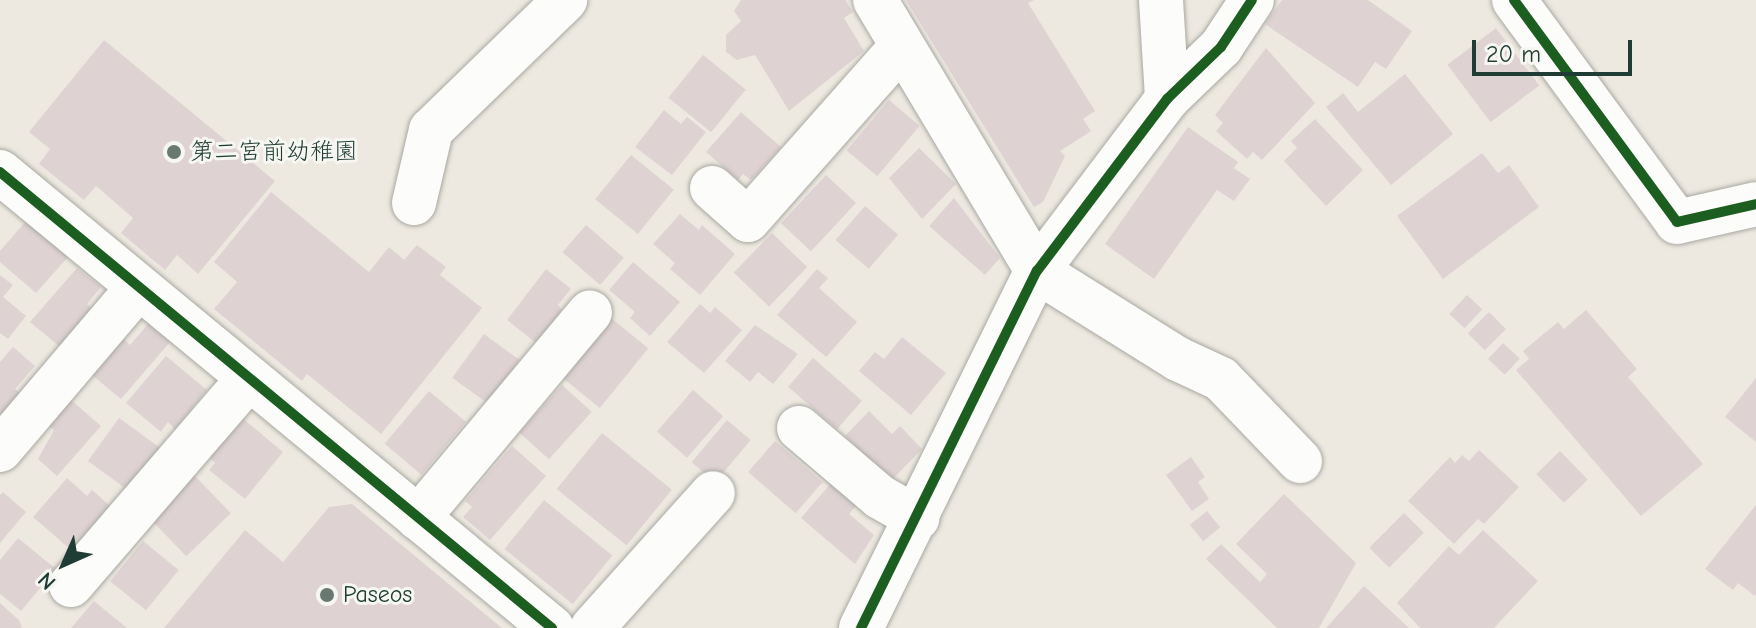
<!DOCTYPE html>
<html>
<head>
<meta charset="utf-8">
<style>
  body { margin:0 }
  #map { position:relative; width:1756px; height:628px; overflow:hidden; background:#eee9e0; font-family:"Comic Neue","Klee One",sans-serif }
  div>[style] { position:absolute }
  .building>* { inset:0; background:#dfd2d3; transform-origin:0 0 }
  .roads { filter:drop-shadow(0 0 2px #a8a9a3) drop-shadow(0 0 2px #a8a9a3) }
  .minor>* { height:44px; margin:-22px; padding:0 22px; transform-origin:22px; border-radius:22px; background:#fcfcfa }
  .cycleway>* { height:10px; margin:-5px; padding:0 5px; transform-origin:5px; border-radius:5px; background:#1b5e20 }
  .dots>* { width:22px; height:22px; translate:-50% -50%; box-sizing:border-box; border:4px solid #f6f6f2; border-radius:50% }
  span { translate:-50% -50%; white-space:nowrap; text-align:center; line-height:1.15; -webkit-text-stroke:6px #f6f6f2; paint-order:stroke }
  .poi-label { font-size:24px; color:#1f3d34 }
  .left { translate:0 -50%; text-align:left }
  .north { position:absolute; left:24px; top:524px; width:80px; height:80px; -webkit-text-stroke:6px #f6f6f2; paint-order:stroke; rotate:225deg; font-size:22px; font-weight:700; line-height:32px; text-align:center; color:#1f3d34 }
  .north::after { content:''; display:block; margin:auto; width:28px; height:36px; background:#1f3d34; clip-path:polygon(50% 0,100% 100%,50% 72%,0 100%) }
  .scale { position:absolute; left:1472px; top:40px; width:160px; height:36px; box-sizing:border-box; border:4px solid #1f3d34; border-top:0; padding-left:10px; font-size:24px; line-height:28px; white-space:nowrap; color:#1f3d34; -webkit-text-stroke:6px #f6f6f2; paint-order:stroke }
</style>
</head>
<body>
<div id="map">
  <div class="building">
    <i style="clip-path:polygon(741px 0,845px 0,853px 12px,844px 18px,864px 51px,789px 111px,755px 55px,737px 60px,726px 52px,726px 35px,741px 21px,734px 11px)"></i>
    <i style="clip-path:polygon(906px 0,1034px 0,1028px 3px,1095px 111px,1083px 119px,1091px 131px,1060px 151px,1065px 156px,1043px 202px,1034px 207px)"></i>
    <i style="clip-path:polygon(1282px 0,1368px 0,1412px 31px,1386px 69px,1375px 62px,1358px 87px,1265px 24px)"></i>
    <i style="left:1496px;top:28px;width:72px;height:61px;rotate:53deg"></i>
    <i style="clip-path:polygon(104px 40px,275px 181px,198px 274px,177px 255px,165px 270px,121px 233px,133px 218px,96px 186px,84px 200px,39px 164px,50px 149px,29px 132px)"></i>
    <i style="clip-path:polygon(1266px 48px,1315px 103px,1262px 160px,1253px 152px,1247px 159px,1216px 131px,1223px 123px,1215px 115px)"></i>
    <i style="left:703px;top:55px;width:55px;height:55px;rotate:39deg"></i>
    <i style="clip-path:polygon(1405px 74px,1453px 134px,1391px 185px,1326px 107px,1343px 93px,1358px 112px)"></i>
    <i style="left:889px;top:100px;width:40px;height:66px;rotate:40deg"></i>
    <i style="clip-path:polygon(664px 110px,681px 124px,687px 117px,706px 132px,672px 175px,635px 147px)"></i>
    <i style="clip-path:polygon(741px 112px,781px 147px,751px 180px,743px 174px,738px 180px,706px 152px)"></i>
    <i style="clip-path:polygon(1315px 119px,1363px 170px,1326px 206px,1284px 161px,1297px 148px,1291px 141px)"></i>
    <i style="clip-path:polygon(1188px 127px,1238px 162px,1234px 168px,1250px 179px,1234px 201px,1217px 190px,1154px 279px,1105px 244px)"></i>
    <i style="clip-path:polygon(919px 148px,956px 184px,922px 219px,889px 178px)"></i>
    <i style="clip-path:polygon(1482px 153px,1498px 173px,1509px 165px,1539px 207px,1443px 279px,1397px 216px)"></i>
    <i style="left:631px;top:155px;width:55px;height:57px;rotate:39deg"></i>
    <i style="left:826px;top:175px;width:41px;height:66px;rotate:43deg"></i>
    <i style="clip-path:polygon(271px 192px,369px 272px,389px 247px,404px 260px,417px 245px,446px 267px,440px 275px,482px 308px,381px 434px,307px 374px,302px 381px,214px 309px,237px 282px,214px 262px)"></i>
    <i style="clip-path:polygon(954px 198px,1000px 258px,985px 275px,929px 226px)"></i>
    <i style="left:865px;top:206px;width:44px;height:45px;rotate:41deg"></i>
    <i style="clip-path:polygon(680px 214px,699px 230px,702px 225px,735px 254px,700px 295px,670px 269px,675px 263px,653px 244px)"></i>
    <i style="clip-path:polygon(26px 221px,68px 257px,36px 293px,0 262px,0 251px)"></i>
    <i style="left:586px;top:225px;width:50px;height:36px;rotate:41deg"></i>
    <i style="left:772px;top:233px;width:49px;height:55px;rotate:44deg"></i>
    <i style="clip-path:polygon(633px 262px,680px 302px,650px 336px,630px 318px,635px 312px,609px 290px)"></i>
    <i style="clip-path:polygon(77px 268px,101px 287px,87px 304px,91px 308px,59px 346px,30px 322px)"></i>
    <i style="clip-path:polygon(546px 269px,571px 289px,558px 305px,562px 310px,536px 343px,507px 320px)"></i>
    <i style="clip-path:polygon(817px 269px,828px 278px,819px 288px,857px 322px,826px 357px,777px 315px)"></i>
    <i style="clip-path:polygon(0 275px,13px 285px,3px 297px,26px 316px,8px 339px,0 333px)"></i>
    <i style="left:1467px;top:295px;width:21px;height:26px;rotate:43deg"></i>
    <i style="clip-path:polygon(700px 304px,710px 313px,715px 307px,742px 330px,704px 373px,667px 342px)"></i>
    <i style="clip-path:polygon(1586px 310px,1637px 369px,1628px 377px,1703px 464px,1641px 516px,1516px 370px,1529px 359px,1523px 351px,1558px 322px,1564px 329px)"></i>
    <i style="left:1489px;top:312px;width:24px;height:30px;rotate:45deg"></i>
    <i style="left:611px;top:318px;width:48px;height:77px;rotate:39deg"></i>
    <i style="clip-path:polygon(148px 324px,170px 342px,121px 399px,92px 375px,123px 338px,130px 345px)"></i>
    <i style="clip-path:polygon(755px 325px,798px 354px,773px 384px,758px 372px,750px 382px,725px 361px)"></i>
    <i style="left:484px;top:334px;width:44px;height:54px;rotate:36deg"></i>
    <i style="clip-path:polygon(902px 337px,946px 373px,911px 415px,859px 371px,875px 352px,884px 359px)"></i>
    <i style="left:1503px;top:343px;width:23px;height:22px;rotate:43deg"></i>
    <i style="clip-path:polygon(13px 347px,35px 366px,15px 389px,21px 394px,0 418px,0 362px)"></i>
    <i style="clip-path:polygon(166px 356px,207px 390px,175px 429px,168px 422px,161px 432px,126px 403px)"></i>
    <i style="left:813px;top:358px;width:65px;height:38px;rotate:41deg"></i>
    <i style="clip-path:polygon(1756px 378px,1756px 442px,1725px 417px)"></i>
    <i style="left:562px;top:385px;width:40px;height:64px;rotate:42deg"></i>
    <i style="left:693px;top:390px;width:40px;height:55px;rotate:41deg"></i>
    <i style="left:429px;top:391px;width:48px;height:69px;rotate:40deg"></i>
    <i style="clip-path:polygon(71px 400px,101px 426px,57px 476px,38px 459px,54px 430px,49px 426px)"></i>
    <i style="clip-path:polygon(869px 411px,892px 434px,900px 426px,922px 449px,892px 480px,845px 436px)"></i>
    <i style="clip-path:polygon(241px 417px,283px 452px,245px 499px,209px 470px,215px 463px,209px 457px)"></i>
    <i style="left:119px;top:418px;width:52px;height:53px;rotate:36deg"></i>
    <i style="left:727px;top:420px;width:31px;height:55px;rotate:40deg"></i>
    <i style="left:602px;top:433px;width:90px;height:72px;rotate:39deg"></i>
    <i style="left:775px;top:441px;width:63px;height:41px;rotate:41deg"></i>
    <i style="clip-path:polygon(512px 446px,546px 476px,490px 540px,463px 517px,472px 507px,465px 501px)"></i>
    <i style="clip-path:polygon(1479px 450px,1519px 487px,1484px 524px,1478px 519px,1454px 544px,1408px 501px,1450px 457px,1455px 463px,1462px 455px,1469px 461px)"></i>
    <i style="left:1560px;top:451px;width:40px;height:33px;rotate:46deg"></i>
    <i style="clip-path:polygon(1191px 457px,1205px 477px,1198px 482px,1209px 499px,1192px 511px,1166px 475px)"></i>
    <i style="left:194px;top:475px;width:53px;height:62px;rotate:46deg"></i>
    <i style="clip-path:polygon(67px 478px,87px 496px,92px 490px,110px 506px,71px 550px,33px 517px)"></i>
    <i style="clip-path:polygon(832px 482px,857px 505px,849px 514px,874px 535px,855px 564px,801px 518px)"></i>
    <i style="clip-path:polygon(3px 492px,26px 512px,0 543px,0 495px)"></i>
    <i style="clip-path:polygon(1284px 494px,1356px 563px,1319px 628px,1277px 628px,1206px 559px,1221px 544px,1260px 582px,1267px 574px,1236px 544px)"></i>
    <i style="left:544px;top:500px;width:88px;height:63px;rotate:39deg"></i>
    <i style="clip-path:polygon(352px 504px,502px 628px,164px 628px,245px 530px,283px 562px,329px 507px)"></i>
    <i style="clip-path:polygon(1756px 505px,1756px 594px,1755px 596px,1738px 583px,1733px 590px,1705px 569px)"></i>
    <i style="left:1207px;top:511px;width:21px;height:22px;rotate:51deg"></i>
    <i style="left:1404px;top:513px;width:28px;height:49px;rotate:45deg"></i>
    <i style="clip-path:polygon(1483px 530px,1538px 581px,1494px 628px,1420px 628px,1397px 603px,1449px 546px,1459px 555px)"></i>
    <i style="clip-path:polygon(18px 538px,56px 569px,21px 611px,0 594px,0 560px)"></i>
    <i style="left:143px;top:541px;width:46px;height:52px;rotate:39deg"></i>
    <i style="clip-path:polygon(1364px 586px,1409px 628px,1326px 628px)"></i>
    <i style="clip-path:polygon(94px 601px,127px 628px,71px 628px)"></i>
    <i style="clip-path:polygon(0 603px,19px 620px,22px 628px,0 628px)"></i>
  </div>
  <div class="roads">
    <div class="minor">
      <i style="left:875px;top:0;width:316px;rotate:59.1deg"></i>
      <i style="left:1037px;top:271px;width:166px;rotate:32deg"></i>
      <i style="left:1178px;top:359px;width:47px;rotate:24.9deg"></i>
      <i style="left:1221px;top:379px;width:114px;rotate:46.1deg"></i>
      <i style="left:1161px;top:0;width:99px;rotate:86.5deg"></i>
      <i style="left:1514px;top:0;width:275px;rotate:53.7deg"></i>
      <i style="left:1677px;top:222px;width:81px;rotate:-12.8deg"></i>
      <i style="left:0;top:172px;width:716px;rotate:39.56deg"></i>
      <i style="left:712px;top:188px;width:48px;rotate:41.6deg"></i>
      <i style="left:748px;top:220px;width:232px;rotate:-48.5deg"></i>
      <i style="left:414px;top:203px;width:75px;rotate:-76.9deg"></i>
      <i style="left:431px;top:130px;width:187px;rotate:-44.1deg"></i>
      <i style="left:799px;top:428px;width:106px;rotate:40.4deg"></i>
      <i style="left:880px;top:497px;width:43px;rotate:29.6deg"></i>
      <i style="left:0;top:450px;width:213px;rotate:-49.6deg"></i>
      <i style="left:418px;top:518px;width:268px;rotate:-50.1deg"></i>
      <i style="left:71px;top:585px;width:272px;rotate:-49.3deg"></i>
      <i style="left:592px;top:628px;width:181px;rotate:-48.1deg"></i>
      <i style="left:861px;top:628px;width:398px;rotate:-63.8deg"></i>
      <i style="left:1037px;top:271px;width:216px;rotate:-52.9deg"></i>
      <i style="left:1167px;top:99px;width:75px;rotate:-43.9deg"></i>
      <i style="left:1221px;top:47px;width:56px;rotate:-56.6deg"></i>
    </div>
  </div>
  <div class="cycleway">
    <i style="left:1514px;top:0;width:275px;rotate:53.7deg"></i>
    <i style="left:1677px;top:222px;width:81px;rotate:-12.8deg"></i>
    <i style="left:0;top:172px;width:716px;rotate:39.56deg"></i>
    <i style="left:861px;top:628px;width:398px;rotate:-63.8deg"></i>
    <i style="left:1037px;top:271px;width:216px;rotate:-52.9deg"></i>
    <i style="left:1167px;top:99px;width:75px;rotate:-43.9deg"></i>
    <i style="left:1221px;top:47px;width:56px;rotate:-56.6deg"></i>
  </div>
  <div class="dots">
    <i style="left:174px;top:152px;background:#677970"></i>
    <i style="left:327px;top:595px;background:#677970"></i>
  </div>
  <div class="poi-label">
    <span class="left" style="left:190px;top:152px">第二宮前幼稚園</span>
    <span class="left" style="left:343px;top:595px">Paseos</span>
  </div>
  <div class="north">N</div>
  <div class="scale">20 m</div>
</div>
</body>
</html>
